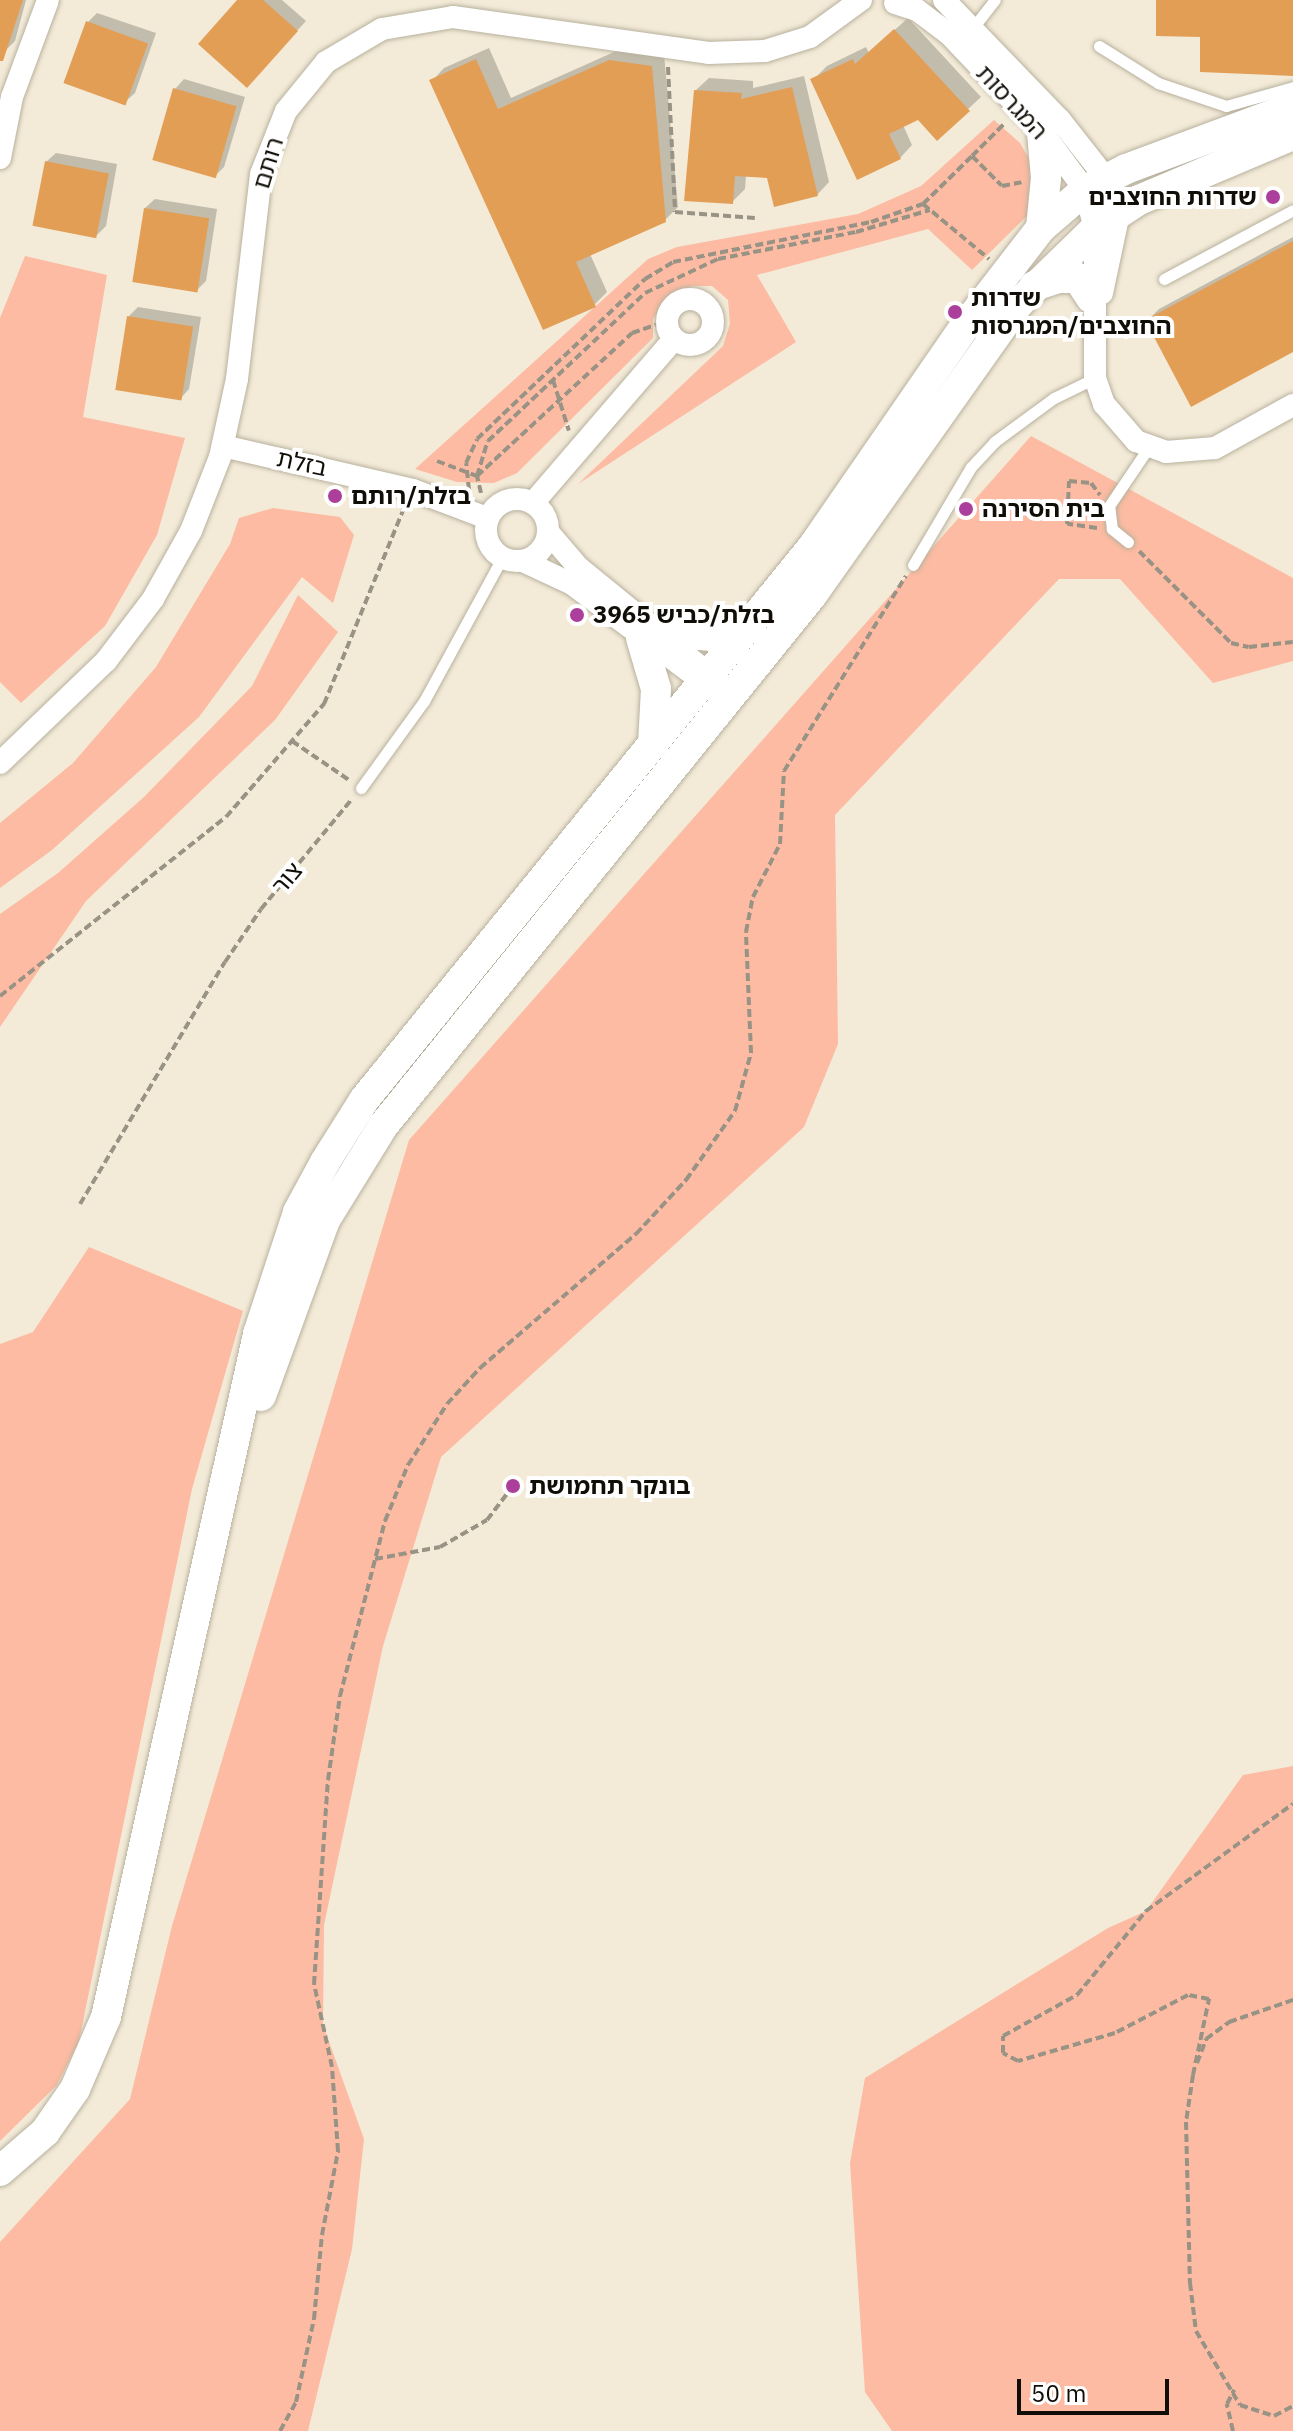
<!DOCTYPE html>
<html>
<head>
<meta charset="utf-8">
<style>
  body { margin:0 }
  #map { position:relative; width:1293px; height:2431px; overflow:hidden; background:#f3ebd8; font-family:"IBM Plex Sans","Noto Sans Hebrew",sans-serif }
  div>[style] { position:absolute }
  .green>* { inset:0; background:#fcbba2 }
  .shadow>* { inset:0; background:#0003 }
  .building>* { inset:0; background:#e39e56; transform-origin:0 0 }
  .path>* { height:4px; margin-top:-2px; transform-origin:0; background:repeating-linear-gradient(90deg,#999385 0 8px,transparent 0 12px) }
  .roads { filter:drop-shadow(0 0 2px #b8b19e) drop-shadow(0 0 2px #b8b19e) }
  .service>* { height:11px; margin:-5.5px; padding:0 5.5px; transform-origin:5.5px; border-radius:5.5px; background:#fff }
  .minor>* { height:22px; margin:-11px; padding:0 11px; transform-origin:11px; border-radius:11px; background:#fff }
  .minor>.ring { margin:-11px; padding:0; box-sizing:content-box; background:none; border:22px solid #fff; border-radius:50% }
  .secondary>* { height:30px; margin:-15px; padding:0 15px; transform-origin:15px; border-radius:15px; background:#fff }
  .dots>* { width:22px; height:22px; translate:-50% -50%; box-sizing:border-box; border:4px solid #fff; border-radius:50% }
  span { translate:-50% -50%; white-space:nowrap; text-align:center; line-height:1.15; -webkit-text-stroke:8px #fff; paint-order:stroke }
  .street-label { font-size:24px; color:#110e08 }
  .poi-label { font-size:24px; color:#110e08; font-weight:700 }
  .right { translate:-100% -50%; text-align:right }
  .left { translate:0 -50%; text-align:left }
  .scale { position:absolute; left:1017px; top:2379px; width:152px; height:36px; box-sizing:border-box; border:4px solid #110e08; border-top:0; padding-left:10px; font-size:24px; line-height:28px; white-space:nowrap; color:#110e08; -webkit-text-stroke:6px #fff; paint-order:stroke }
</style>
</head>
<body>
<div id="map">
  <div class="green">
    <i style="clip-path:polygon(994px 120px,1020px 143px,1032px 164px,1028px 215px,972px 270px,928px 229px,757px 275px,796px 342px,578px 484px,723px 346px,730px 324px,728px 300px,712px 286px,692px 286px,669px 298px,653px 319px,653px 338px,517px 473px,494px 483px,457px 482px,415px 469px,648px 259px,677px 247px,858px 214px,921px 186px)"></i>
    <i style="clip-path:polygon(25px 256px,107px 275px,83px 417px,185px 438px,157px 535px,105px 626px,21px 703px,0 682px,0 318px)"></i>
    <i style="clip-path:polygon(1031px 436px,1293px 578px,1293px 661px,1213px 683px,1120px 579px,1059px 579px,835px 815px,838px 1044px,804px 1127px,441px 1457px,383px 1646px,324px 1925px,323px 2025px,364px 2139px,352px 2249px,308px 2431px,0 2431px,0 2242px,130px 2099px,172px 1926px,409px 1140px)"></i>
    <i style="clip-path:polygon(273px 508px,340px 517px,354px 535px,333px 603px,302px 577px,199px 717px,52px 850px,0 888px,0 823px,73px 763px,156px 667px,230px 544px,239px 518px)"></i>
    <i style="clip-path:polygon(298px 595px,338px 632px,275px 720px,86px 901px,0 1027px,0 914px,58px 873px,144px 797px,252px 686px)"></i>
    <i style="clip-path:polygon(89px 1247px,243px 1311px,192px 1489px,79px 2041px,57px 2085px,0 2141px,0 1344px,33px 1332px)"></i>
    <i style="clip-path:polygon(1293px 1766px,1293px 2431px,892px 2431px,865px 2392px,850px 2163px,865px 2078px,1108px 1928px,1146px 1911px,1243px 1775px)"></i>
  </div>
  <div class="shadow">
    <i style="clip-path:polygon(0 0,26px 0,15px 41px,6px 50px,0 48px)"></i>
    <i style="clip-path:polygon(239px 0,282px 0,306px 21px,256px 76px)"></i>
    <i style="clip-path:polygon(97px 13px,156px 33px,135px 93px,125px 102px,88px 22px)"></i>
    <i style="clip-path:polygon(908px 18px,981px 97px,937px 138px,918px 118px,903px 125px,912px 145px,900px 158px,815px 78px,827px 66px,866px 47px,869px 53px)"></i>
    <i style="clip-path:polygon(489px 48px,511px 98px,623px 48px,664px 54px,678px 207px,665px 220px,590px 254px,607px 292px,594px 305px,432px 81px,444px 68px)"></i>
    <i style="clip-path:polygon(804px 76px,829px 182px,817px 195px,769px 176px,746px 175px,745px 189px,732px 202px,696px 90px,709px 78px,753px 81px,753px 88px)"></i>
    <i style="clip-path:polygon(184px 79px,245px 97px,224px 167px,215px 176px,175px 89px)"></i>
    <i style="clip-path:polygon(56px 153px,117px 164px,106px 226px,97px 235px,46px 162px)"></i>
    <i style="clip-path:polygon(155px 199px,217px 209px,206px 281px,196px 291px,145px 208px)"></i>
    <i style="clip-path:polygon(1293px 237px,1293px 350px,1147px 321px,1159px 309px)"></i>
    <i style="clip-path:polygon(138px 307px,201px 317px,189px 389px,180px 399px,129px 316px)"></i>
  </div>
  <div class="building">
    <i style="clip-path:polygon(0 0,23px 0,3px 61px,0 61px)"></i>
    <i style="clip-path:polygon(237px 0,263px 0,298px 31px,247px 88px,198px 44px)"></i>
    <i style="clip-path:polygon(1156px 0,1293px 0,1293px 76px,1200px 72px,1200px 37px,1156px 36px)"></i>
    <i style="left:86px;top:21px;width:66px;height:66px;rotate:20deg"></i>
    <i style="clip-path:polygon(894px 29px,970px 111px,937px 141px,918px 120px,889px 134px,901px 159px,857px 180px,810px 79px,853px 59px,855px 64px)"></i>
    <i style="clip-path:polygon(476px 59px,498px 109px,609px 60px,652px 66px,666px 222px,576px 262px,596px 307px,543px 330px,429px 80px)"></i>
    <i style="clip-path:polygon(792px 87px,818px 196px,774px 207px,767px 178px,735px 176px,733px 204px,684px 201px,694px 90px,742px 93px,741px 99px)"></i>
    <i style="left:173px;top:88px;width:66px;height:75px;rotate:16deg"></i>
    <i style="left:45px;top:161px;width:65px;height:66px;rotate:11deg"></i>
    <i style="left:144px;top:208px;width:66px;height:75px;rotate:9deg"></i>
    <i style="clip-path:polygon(1293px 241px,1293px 352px,1191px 407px,1145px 320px)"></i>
    <i style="left:127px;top:316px;width:67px;height:75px;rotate:9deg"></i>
  </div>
  <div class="path">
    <i style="left:668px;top:67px;width:145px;rotate:87.2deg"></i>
    <i style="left:675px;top:212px;width:80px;rotate:4.3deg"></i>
    <i style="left:972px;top:156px;width:45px;rotate:-45deg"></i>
    <i style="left:923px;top:204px;width:86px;rotate:39.8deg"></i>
    <i style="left:553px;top:380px;width:53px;rotate:72.6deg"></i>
    <i style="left:437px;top:461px;width:43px;rotate:20.6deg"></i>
    <i style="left:477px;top:476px;width:211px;rotate:-42.7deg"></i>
    <i style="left:632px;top:333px;width:31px;rotate:-19deg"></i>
    <i style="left:469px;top:490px;width:27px;rotate:-96deg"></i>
    <i style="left:466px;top:463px;width:26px;rotate:-65deg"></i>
    <i style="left:477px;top:439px;width:232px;rotate:-43.6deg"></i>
    <i style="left:645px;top:279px;width:33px;rotate:-31deg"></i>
    <i style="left:673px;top:262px;width:202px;rotate:-11.4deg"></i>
    <i style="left:871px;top:222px;width:55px;rotate:-19.1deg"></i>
    <i style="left:923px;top:204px;width:69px;rotate:-44.4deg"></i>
    <i style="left:972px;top:156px;width:42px;rotate:45deg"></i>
    <i style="left:1002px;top:186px;width:20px;rotate:-11deg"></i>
    <i style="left:481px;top:493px;width:17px;rotate:-103deg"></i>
    <i style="left:477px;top:476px;width:37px;rotate:-73deg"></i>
    <i style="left:488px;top:441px;width:216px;rotate:-43.3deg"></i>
    <i style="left:645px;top:293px;width:81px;rotate:-25deg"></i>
    <i style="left:718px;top:259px;width:141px;rotate:-11.1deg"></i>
    <i style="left:856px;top:232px;width:77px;rotate:-16.6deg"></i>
    <i style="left:1097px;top:528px;width:30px;rotate:-172deg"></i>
    <i style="left:1067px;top:524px;width:43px;rotate:-87.3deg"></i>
    <i style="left:1069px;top:481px;width:22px;rotate:5deg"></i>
    <i style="left:1091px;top:483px;width:15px;rotate:53deg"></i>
    <i style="left:1139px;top:551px;width:130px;rotate:45deg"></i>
    <i style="left:1231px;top:643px;width:18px;rotate:13deg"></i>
    <i style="left:1249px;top:647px;width:44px;rotate:-6.5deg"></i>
    <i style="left:292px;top:741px;width:69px;rotate:34.4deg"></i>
    <i style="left:0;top:996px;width:288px;rotate:-38.4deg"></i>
    <i style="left:226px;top:817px;width:150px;rotate:-49.1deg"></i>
    <i style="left:324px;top:704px;width:212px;rotate:-67.8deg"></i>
    <i style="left:80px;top:1204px;width:282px;rotate:-59.1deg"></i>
    <i style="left:225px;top:962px;width:64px;rotate:-55.8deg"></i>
    <i style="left:261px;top:909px;width:143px;rotate:-50.4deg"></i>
    <i style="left:375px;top:1559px;width:66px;rotate:-10.5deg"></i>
    <i style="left:440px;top:1547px;width:54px;rotate:-29.9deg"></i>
    <i style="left:487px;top:1520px;width:43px;rotate:-52.6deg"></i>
    <i style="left:1197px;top:2063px;width:26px;rotate:-69deg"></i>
    <i style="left:1206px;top:2039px;width:29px;rotate:-36deg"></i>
    <i style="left:1229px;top:2022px;width:68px;rotate:-19deg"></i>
    <i style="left:1193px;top:2075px;width:78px;rotate:-78.1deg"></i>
    <i style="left:1209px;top:1999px;width:21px;rotate:-169deg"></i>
    <i style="left:1188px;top:1995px;width:82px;rotate:152.5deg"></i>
    <i style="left:1115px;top:2033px;width:101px;rotate:163.9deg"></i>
    <i style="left:1018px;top:2061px;width:17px;rotate:-152deg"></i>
    <i style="left:1003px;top:2053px;width:17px;rotate:-90deg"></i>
    <i style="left:1003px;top:2036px;width:85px;rotate:-29deg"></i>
    <i style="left:1077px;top:1995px;width:109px;rotate:-50.6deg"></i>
    <i style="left:1146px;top:1911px;width:182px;rotate:-36.1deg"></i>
    <i style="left:1193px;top:2075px;width:48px;rotate:98.5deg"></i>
    <i style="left:1186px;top:2122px;width:161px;rotate:88.6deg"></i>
    <i style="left:1190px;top:2283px;width:48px;rotate:82.9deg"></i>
    <i style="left:1196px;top:2331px;width:86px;rotate:59.3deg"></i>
    <i style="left:1240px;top:2405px;width:36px;rotate:18deg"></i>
    <i style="left:1274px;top:2416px;width:21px;rotate:-28deg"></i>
    <i style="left:280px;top:2431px;width:33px;rotate:-61deg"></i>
    <i style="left:296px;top:2402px;width:85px;rotate:-77.8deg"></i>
    <i style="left:314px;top:2319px;width:84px;rotate:-84.6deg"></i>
    <i style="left:322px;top:2235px;width:86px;rotate:-79.2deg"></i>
    <i style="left:338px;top:2151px;width:84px;rotate:-94.1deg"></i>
    <i style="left:332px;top:2067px;width:85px;rotate:-102.2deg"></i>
    <i style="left:314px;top:1984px;width:204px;rotate:-86.1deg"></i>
    <i style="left:328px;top:1780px;width:85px;rotate:-81.9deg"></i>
    <i style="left:340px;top:1696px;width:181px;rotate:-75.6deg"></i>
    <i style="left:385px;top:1521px;width:61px;rotate:-67.7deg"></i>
    <i style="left:408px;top:1465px;width:72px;rotate:-57.4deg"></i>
    <i style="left:447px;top:1404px;width:49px;rotate:-47.5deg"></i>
    <i style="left:480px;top:1368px;width:206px;rotate:-40.7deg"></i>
    <i style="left:636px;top:1234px;width:74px;rotate:-47.2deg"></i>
    <i style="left:686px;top:1180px;width:85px;rotate:-54.6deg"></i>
    <i style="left:735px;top:1111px;width:60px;rotate:-74.6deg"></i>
    <i style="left:751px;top:1053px;width:121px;rotate:-92.4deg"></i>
    <i style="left:746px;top:932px;width:36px;rotate:-79deg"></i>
    <i style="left:753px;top:897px;width:59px;rotate:-63deg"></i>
    <i style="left:780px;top:844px;width:73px;rotate:-86.9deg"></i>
    <i style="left:784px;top:771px;width:230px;rotate:-58deg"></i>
    <i style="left:1233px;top:2431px;width:28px;rotate:-103deg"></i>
    <i style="left:1227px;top:2404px;width:16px;rotate:-63deg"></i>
  </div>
  <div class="roads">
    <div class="service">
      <i style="left:972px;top:29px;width:37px;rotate:-52deg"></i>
      <i style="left:1099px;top:46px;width:70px;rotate:32.1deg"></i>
      <i style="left:1158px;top:83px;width:72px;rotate:18.7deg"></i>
      <i style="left:1226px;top:106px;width:70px;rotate:-15.8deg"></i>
      <i style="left:1164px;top:279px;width:146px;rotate:-28.1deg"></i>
      <i style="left:1128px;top:542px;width:21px;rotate:-141deg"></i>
      <i style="left:1112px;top:529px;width:23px;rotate:-97deg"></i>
      <i style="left:1109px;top:506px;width:71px;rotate:-55.9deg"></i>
      <i style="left:913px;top:565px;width:114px;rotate:-59.4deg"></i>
      <i style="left:971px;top:467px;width:34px;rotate:-47deg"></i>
      <i style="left:994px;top:442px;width:74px;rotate:-36.3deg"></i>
      <i style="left:1054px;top:398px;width:46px;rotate:-26deg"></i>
      <i style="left:361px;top:788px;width:107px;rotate:-54.1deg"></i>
      <i style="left:424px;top:701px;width:163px;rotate:-61.4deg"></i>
    </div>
    <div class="minor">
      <i style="left:944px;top:0;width:167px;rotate:46deg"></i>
      <i style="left:1060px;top:120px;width:84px;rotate:51.8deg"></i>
      <i style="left:1112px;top:186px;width:28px;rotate:75deg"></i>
      <i style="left:1119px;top:213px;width:82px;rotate:102deg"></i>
      <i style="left:895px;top:3px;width:23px;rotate:18deg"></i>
      <i style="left:917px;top:10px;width:40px;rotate:37deg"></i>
      <i style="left:949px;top:34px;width:135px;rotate:46.5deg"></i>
      <i style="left:1042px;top:132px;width:72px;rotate:53.4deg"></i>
      <i style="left:1085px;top:190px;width:40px;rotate:75.6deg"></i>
      <i style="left:1095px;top:229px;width:149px;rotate:90deg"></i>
      <i style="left:1095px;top:378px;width:28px;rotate:71deg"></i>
      <i style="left:1104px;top:404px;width:49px;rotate:49.1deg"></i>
      <i style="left:1136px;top:441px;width:32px;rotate:20deg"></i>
      <i style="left:1166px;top:452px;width:49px;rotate:-4.7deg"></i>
      <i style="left:1215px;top:448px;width:89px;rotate:-28.9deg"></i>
      <i style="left:0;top:158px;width:62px;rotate:-78.9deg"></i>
      <i style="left:12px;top:97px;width:103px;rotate:-69.6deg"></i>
      <i class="ring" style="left:667px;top:299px;width:24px;height:24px"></i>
      <i style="left:223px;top:446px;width:195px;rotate:13deg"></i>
      <i style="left:413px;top:490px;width:79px;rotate:20.7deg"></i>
      <i class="ring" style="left:486px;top:499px;width:40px;height:40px"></i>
      <i style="left:533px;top:503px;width:216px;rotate:-49.3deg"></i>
      <i style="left:548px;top:532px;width:46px;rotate:49.4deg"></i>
      <i style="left:578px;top:567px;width:183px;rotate:39.2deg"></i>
      <i style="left:523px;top:561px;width:54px;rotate:25.1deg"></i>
      <i style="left:572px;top:584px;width:176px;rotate:36.7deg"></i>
      <i style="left:0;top:763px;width:147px;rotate:-43.9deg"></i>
      <i style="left:106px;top:661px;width:78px;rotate:-52.8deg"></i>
      <i style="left:153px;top:599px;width:78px;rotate:-60.8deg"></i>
      <i style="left:191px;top:531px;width:79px;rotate:-68.6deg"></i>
      <i style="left:220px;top:457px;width:80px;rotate:-77.7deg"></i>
      <i style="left:237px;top:379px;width:206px;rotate:-83.3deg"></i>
      <i style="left:261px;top:174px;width:68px;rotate:-68.4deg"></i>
      <i style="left:286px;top:111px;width:63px;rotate:-50.8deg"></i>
      <i style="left:326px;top:62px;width:65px;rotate:-30.5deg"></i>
      <i style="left:382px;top:29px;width:72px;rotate:-9.6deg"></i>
      <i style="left:453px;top:17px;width:258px;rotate:8deg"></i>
      <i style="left:708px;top:53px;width:57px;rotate:-2deg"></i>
      <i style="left:765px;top:51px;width:47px;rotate:-17.3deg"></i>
      <i style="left:810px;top:37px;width:63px;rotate:-36deg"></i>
    </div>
    <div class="secondary">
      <i style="left:1041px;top:228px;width:50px;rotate:-84.3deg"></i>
      <i style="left:1046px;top:178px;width:46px;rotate:-95deg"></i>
      <i style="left:1034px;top:286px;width:25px;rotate:-18deg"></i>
      <i style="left:1058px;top:278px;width:20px"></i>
      <i style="left:1078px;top:278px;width:24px;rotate:57deg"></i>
      <i style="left:662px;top:632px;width:50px;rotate:4.6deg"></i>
      <i style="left:712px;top:636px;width:43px;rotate:-23deg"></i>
      <i style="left:641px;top:638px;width:53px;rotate:73.6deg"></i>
      <i style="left:656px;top:689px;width:56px;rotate:93.1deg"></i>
      <i style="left:261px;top:1396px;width:187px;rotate:-70deg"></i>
      <i style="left:325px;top:1220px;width:110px;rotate:-58.3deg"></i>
      <i style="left:383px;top:1126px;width:683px;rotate:-51.06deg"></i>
      <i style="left:812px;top:595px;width:358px;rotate:-54.7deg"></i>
      <i style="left:1019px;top:303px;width:106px;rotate:-44.2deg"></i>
      <i style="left:1095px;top:229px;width:53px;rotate:-33.4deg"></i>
      <i style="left:1139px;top:200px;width:167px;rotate:-22.9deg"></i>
      <i style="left:0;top:2171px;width:60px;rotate:-40.9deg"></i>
      <i style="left:45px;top:2132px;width:52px;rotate:-55.1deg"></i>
      <i style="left:75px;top:2089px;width:78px;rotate:-66.7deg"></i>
      <i style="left:106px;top:2017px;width:700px;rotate:-77.45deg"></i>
      <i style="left:258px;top:1334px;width:128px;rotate:-71.8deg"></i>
      <i style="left:298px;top:1212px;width:57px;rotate:-61.6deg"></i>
      <i style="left:325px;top:1162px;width:73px;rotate:-57.8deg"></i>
      <i style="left:364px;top:1100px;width:715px;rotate:-50.96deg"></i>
      <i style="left:814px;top:545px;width:267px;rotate:-55.4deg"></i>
      <i style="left:966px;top:325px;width:123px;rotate:-52.3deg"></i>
      <i style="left:1041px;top:228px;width:58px;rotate:-40.8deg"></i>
      <i style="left:1085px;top:190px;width:46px;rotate:-27.1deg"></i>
      <i style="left:1126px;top:169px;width:178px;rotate:-20.4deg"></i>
    </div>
  </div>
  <div class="dots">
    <i style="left:1273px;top:197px;background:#ac3e9c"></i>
    <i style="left:955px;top:312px;background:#ac3e9c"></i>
    <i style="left:335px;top:496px;background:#ac3e9c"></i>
    <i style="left:966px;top:509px;background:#ac3e9c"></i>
    <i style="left:577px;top:615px;background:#ac3e9c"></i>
    <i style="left:513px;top:1486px;background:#ac3e9c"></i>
  </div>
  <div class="street-label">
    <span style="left:1012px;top:102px;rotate:47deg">המגרסות</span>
    <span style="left:268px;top:163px;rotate:-73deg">רותם</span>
    <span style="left:302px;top:463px;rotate:12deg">בזלת</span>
    <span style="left:287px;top:878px;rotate:-50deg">צור</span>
  </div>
  <div class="poi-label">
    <span class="right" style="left:1257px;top:197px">שדרות החוצבים</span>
    <span class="left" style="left:971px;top:312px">שדרות<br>החוצבים/המגרסות</span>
    <span class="left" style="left:351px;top:496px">בזלת/רותם</span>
    <span class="left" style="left:982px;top:509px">בית הסירנה</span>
    <span class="left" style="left:593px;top:615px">בזלת/כביש 3965</span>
    <span class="left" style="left:529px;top:1486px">בונקר תחמושת</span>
  </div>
  <div class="scale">50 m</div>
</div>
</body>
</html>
